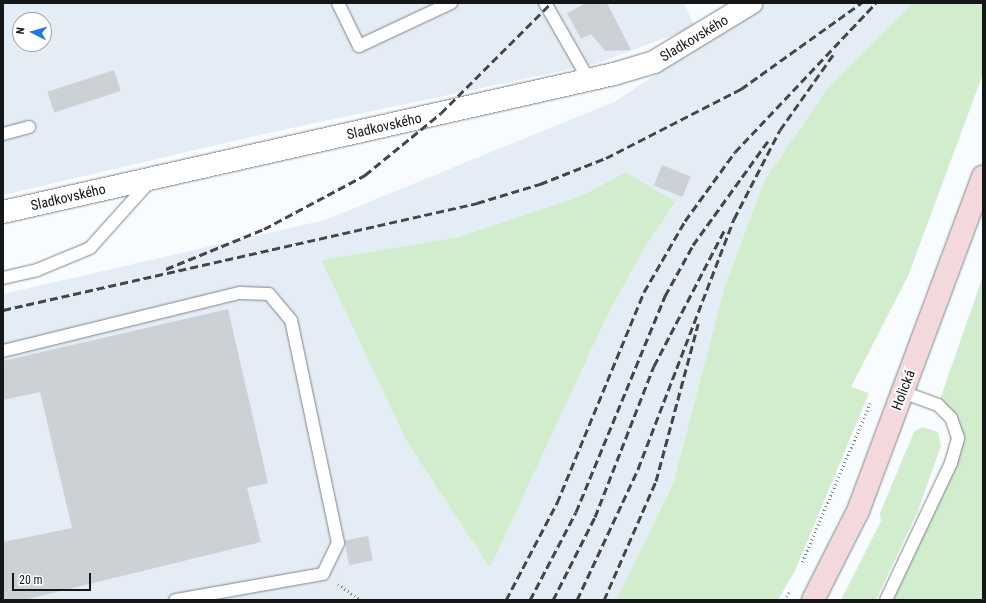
<!DOCTYPE html>
<html>
<head>
<meta charset="utf-8">
<style>
  body { margin:0 }
  #map { position:relative; width:986px; height:603px; overflow:hidden; background:#f8fcff; font-family:"Roboto Condensed",sans-serif }
  div>[style] { position:absolute }
  .built>* { inset:0; background:#e4edf6 }
  .green>* { inset:0; background:#d1edce }
  .building>* { inset:0; background:#ccd1d6; transform-origin:0 0 }
  .path>* { height:2.5px; margin-top:-1.25px; transform-origin:0; background:repeating-linear-gradient(90deg,#818487 0 1px,transparent 0 4px) }
  .roads { filter:drop-shadow(0 0 1px #7e8387) drop-shadow(0 0 1px #7e8387) }
  .lane>* { height:12px; margin:-6px; padding:0 6px; transform-origin:6px; border-radius:6px; background:#fff }
  .street>* { height:22px; margin:-11px; padding:0 11px; transform-origin:11px; border-radius:11px; background:#fff }
  .secondary>* { height:22px; margin:-11px; padding:0 11px; transform-origin:11px; border-radius:11px; background:#f4d9dc }
  .rail>* { height:3px; margin-top:-1.5px; transform-origin:0; background:repeating-linear-gradient(90deg,#444648 0 8px,transparent 0 12px) }
  span { translate:-50% -50%; white-space:nowrap; text-align:center; line-height:1.15; -webkit-text-stroke:4px #fff; paint-order:stroke }
  .street-label { font-size:14px; color:#141618 }
  .frame { position:absolute; inset:0; border:4px solid #141618; pointer-events:none }
  .north { position:absolute; left:12px; top:12px; width:40px; height:40px; box-sizing:border-box; background:#fff; border:1px solid #a1a2a3; border-radius:50%; rotate:276deg; font-size:11px; font-weight:700; line-height:16px; text-align:center; color:#141618 }
  .north::after { content:''; display:block; margin:auto; width:14px; height:18px; background:#2276e0; clip-path:polygon(50% 0,100% 100%,50% 72%,0 100%) }
  .scale { position:absolute; left:12px; top:573px; width:79px; height:18px; box-sizing:border-box; border:2px solid #141618; border-top:0; padding-left:5px; font-size:12px; line-height:14px; white-space:nowrap; color:#141618; -webkit-text-stroke:3px #fff; paint-order:stroke }
</style>
</head>
<body>
<div id="map">
  <div class="built">
    <i style="clip-path:polygon(evenodd,3px 3px,684px 3px,695px 27px,595px 64px,268px 133px,3px 195px,3px 3px,20px 20px,44px 20px,44px 44px,20px 44px,20px 20px)"></i>
    <i style="clip-path:polygon(evenodd,762px 3px,912px 3px,829px 86px,764px 181px,724px 289px,673px 484px,616px 600px,3px 600px,3px 294px,325px 220px,616px 101px,762px 3px,624px 172px,676px 203px,645px 247px,607px 316px,490px 568px,407px 442px,321px 260px,459px 237px,581px 196px,624px 172px)"></i>
  </div>
  <div class="green">
    <i style="clip-path:polygon(912px 3px,983px 3px,983px 74px,908px 276px,851px 387px,869px 393px,795px 571px,778px 600px,616px 600px,673px 484px,724px 289px,764px 181px,829px 86px)"></i>
    <i style="clip-path:polygon(625px 172px,676px 202px,645px 247px,607px 316px,490px 568px,407px 442px,321px 260px,459px 237px,581px 196px)"></i>
    <i style="clip-path:polygon(983px 276px,983px 600px,886px 600px,958px 438px,938px 405px)"></i>
    <i style="clip-path:polygon(922px 427px,938px 432px,941px 446px,918px 511px,876px 600px,841px 600px,881px 521px,880px 513px,914px 432px)"></i>
  </div>
  <div class="building">
    <i style="clip-path:polygon(586px 3px,607px 3px,631px 50px,605px 51px,591px 34px,581px 39px,567px 13px)"></i>
    <i style="left:114px;top:70px;width:22px;height:70px;rotate:72deg"></i>
    <i style="left:662px;top:165px;width:31px;height:22px;rotate:22deg"></i>
    <i style="clip-path:polygon(228px 309px,268px 483px,247px 488px,261px 542px,24px 600px,3px 600px,3px 542px,72px 528px,40px 392px,3px 400px,3px 361px)"></i>
    <i style="left:368px;top:536px;width:25px;height:24px;rotate:79deg"></i>
  </div>
  <div class="path">
    <i style="left:802px;top:562px;width:173px;rotate:-66.8deg"></i>
    <i style="left:338px;top:584px;width:28px;rotate:35deg"></i>
    <i style="left:784px;top:600px;width:9px;rotate:-58deg"></i>
  </div>
  <div class="roads">
    <div class="lane">
      <i style="left:338px;top:3px;width:48px;rotate:64deg"></i>
      <i style="left:359px;top:46px;width:102px;rotate:-25.1deg"></i>
      <i style="left:545px;top:3px;width:89px;rotate:60.3deg"></i>
      <i style="left:3px;top:134px;width:27px;rotate:-15deg"></i>
      <i style="left:3px;top:278px;width:35px;rotate:-13deg"></i>
      <i style="left:37px;top:270px;width:57px;rotate:-22.5deg"></i>
      <i style="left:90px;top:248px;width:91px;rotate:-48.1deg"></i>
      <i style="left:3px;top:351px;width:244px;rotate:-13.8deg"></i>
      <i style="left:240px;top:293px;width:29px;rotate:2deg"></i>
      <i style="left:269px;top:294px;width:34px;rotate:50deg"></i>
      <i style="left:291px;top:320px;width:228px;rotate:78.1deg"></i>
      <i style="left:338px;top:543px;width:34px;rotate:116deg"></i>
      <i style="left:323px;top:574px;width:150px;rotate:170deg"></i>
      <i style="left:886px;top:600px;width:152px;rotate:-64.6deg"></i>
      <i style="left:951px;top:463px;width:26px;rotate:-74deg"></i>
      <i style="left:958px;top:438px;width:21px;rotate:-109deg"></i>
      <i style="left:951px;top:418px;width:18px;rotate:-135deg"></i>
      <i style="left:938px;top:405px;width:38px;rotate:-160deg"></i>
    </div>
    <div class="street">
      <i style="left:3px;top:212px;width:626px;rotate:-12.73deg"></i>
      <i style="left:614px;top:74px;width:42px;rotate:-16.7deg"></i>
      <i style="left:654px;top:62px;width:114px;rotate:-31.3deg"></i>
    </div>
    <div class="secondary">
      <i style="left:813px;top:600px;width:100px;rotate:-63.2deg"></i>
      <i style="left:858px;top:511px;width:357px;rotate:-69.5deg"></i>
    </div>
  </div>
  <div class="rail">
    <i style="left:166px;top:269px;width:106px;rotate:-22.2deg"></i>
    <i style="left:264px;top:229px;width:115px;rotate:-28.1deg"></i>
    <i style="left:365px;top:175px;width:98px;rotate:-39.2deg"></i>
    <i style="left:441px;top:113px;width:156px;rotate:-45deg"></i>
    <i style="left:3px;top:310px;width:486px;rotate:-12.7deg"></i>
    <i style="left:477px;top:203px;width:66px;rotate:-16.8deg"></i>
    <i style="left:540px;top:184px;width:71px;rotate:-21.5deg"></i>
    <i style="left:606px;top:158px;width:152px;rotate:-27.1deg"></i>
    <i style="left:741px;top:89px;width:148px;rotate:-35.6deg"></i>
    <i style="left:506px;top:600px;width:110px;rotate:-62.3deg"></i>
    <i style="left:557px;top:503px;width:228px;rotate:-67.6deg"></i>
    <i style="left:644px;top:292px;width:82px;rotate:-60deg"></i>
    <i style="left:685px;top:221px;width:85px;rotate:-54.1deg"></i>
    <i style="left:735px;top:152px;width:205px;rotate:-46.6deg"></i>
    <i style="left:530px;top:600px;width:99px;rotate:-62.4deg"></i>
    <i style="left:576px;top:512px;width:234px;rotate:-67.6deg"></i>
    <i style="left:665px;top:296px;width:58px;rotate:-61.2deg"></i>
    <i style="left:693px;top:245px;width:128px;rotate:-54.2deg"></i>
    <i style="left:553px;top:600px;width:93px;rotate:-63.2deg"></i>
    <i style="left:595px;top:517px;width:162px;rotate:-68.7deg"></i>
    <i style="left:654px;top:366px;width:154px;rotate:-62.6deg"></i>
    <i style="left:577px;top:600px;width:145px;rotate:-65deg"></i>
    <i style="left:638px;top:469px;width:268px;rotate:-69deg"></i>
    <i style="left:734px;top:219px;width:100px;rotate:-62.7deg"></i>
    <i style="left:780px;top:130px;width:95px;rotate:-54.8deg"></i>
    <i style="left:604px;top:600px;width:130px;rotate:-66.4deg"></i>
    <i style="left:656px;top:481px;width:163px;rotate:-75deg"></i>
  </div>
  <div class="street-label">
    <span style="left:694px;top:38px;rotate:-31deg">Sladkovského</span>
    <span style="left:384px;top:126px;rotate:-13deg">Sladkovského</span>
    <span style="left:68px;top:197px;rotate:-13deg">Sladkovského</span>
    <span style="left:903px;top:390px;rotate:-69deg">Holická</span>
  </div>
  <div class="frame"></div>
  <div class="north">N</div>
  <div class="scale">20 m</div>
</div>
</body>
</html>
